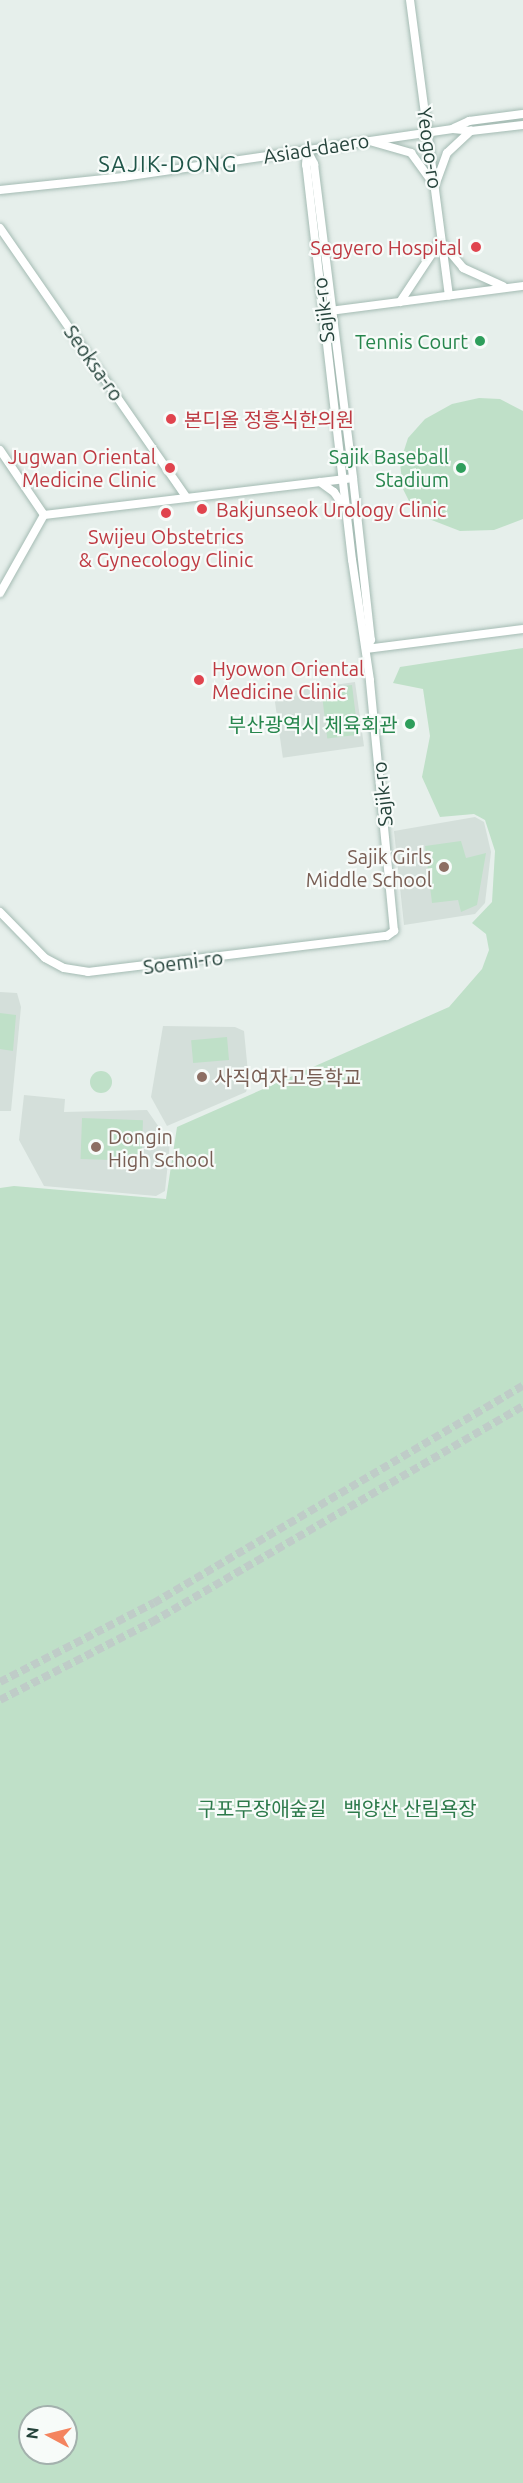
<!DOCTYPE html>
<html>
<head>
<meta charset="utf-8">
<style>
  body { margin:0 }
  #map { position:relative; width:523px; height:2483px; overflow:hidden; background:#e6efeb; font-family:Ubuntu,"Noto Sans KR",sans-serif }
  div>[style] { position:absolute }
  .built>* { inset:0; background:#d4dfda; transform-origin:0 0 }
  .green>* { inset:0; background:#bfe0c8; transform-origin:0 0 }
  .round { border-radius:50% }
  .secondary-tunnel>* { height:8px; margin-top:-4px; transform-origin:0; background:repeating-linear-gradient(90deg,#bfccc8 0 8px,transparent 0 12px) }
  .roads { filter:drop-shadow(0 0 2px #a4bbb3) drop-shadow(0 0 2px #a4bbb3) }
  .secondary>* { height:8px; margin:-4px; padding:0 4px; transform-origin:4px; border-radius:4px; background:#fff }
  .dots>* { width:16px; height:16px; translate:-50% -50%; box-sizing:border-box; border:3px solid #f7fbf9; border-radius:50% }
  span { translate:-50% -50%; white-space:nowrap; text-align:center; line-height:1.15; -webkit-text-stroke:4.5px #f7fbf9; paint-order:stroke }
  .street-label { font-size:20px; color:#24423a }
  .health-label { font-size:20px; color:#be3a42 }
  .right { translate:-100% -50%; text-align:right }
  .left { translate:0 -50%; text-align:left }
  .leisure-label { font-size:20px; color:#27864d }
  .education-label { font-size:20px; color:#785e54 }
  .park-label { font-size:20px; color:#2d7a4b }
  .quarter-label { font-size:22px; color:#1f5548; letter-spacing:1.5px }
  .north { position:absolute; left:18px; top:2405px; width:60px; height:60px; box-sizing:border-box; background:#f7fbf9; border:2px solid #a3b1ad; border-radius:50%; rotate:277deg; font-size:16px; font-weight:700; line-height:24px; text-align:center; color:#24423a }
  .north::after { content:''; display:block; margin:auto; width:21px; height:27px; background:#f4845f; clip-path:polygon(50% 0,100% 100%,50% 72%,0 100%) }
</style>
</head>
<body>
<div id="map">
  <div class="built">
    <i style="left:355px;top:682px;width:65px;height:82px;rotate:82deg"></i>
    <i style="clip-path:polygon(475px 817px,484px 822px,491px 852px,485px 903px,475px 914px,404px 925px,394px 831px)"></i>
    <i style="clip-path:polygon(0 992px,17px 993px,21px 1007px,11px 1111px,0 1111px)"></i>
    <i style="clip-path:polygon(163px 1026px,235px 1027px,244px 1031px,249px 1083px,246px 1092px,167px 1126px,151px 1097px)"></i>
    <i style="clip-path:polygon(24px 1095px,65px 1099px,64px 1112px,147px 1110px,170px 1143px,165px 1191px,156px 1196px,44px 1186px,19px 1140px)"></i>
  </div>
  <div class="green">
    <i style="clip-path:polygon(479px 398px,500px 399px,523px 411px,523px 519px,494px 530px,460px 531px,429px 519px,411px 505px,403px 489px,400px 463px,408px 438px,425px 419px,452px 404px)"></i>
    <i style="clip-path:polygon(evenodd,523px 648px,523px 2483px,0 2483px,0 1188px,14px 1186px,166px 1199px,177px 1127px,449px 1007px,482px 969px,489px 950px,486px 934px,472px 923px,492px 902px,495px 851px,485px 820px,474px 814px,440px 817px,422px 777px,430px 736px,423px 689px,393px 683px,400px 667px,523px 648px,30px 2417px,66px 2417px,66px 2453px,30px 2453px,30px 2417px)"></i>
    <i style="left:352px;top:685px;width:50px;height:31px;rotate:83deg"></i>
    <i style="clip-path:polygon(461px 841px,466px 858px,486px 853px,477px 905px,461px 912px,458px 900px,432px 903px,425px 846px)"></i>
    <i style="clip-path:polygon(0 1013px,16px 1015px,13px 1051px,0 1049px)"></i>
    <i style="left:227px;top:1037px;width:23px;height:36px;rotate:85deg"></i>
    <i class="round" style="left:90px;top:1071px;width:22px;height:22px"></i>
    <i style="left:82px;top:1118px;width:61px;height:41px;rotate:2deg"></i>
  </div>
  <div class="secondary-tunnel">
    <i style="left:0;top:1682px;width:173px;rotate:-27.2deg"></i>
    <i style="left:154px;top:1603px;width:428px;rotate:-30.5deg"></i>
    <i style="left:0;top:1700px;width:171px;rotate:-27.2deg"></i>
    <i style="left:152px;top:1622px;width:429px;rotate:-30.2deg"></i>
  </div>
  <div class="roads">
    <div class="secondary">
      <i style="left:410px;top:0;width:298px;rotate:82.5deg"></i>
      <i style="left:454px;top:128px;width:17px;rotate:-25deg"></i>
      <i style="left:469px;top:121px;width:54px;rotate:-7.4deg"></i>
      <i style="left:373px;top:142px;width:40px;rotate:16deg"></i>
      <i style="left:411px;top:153px;width:37px;rotate:54deg"></i>
      <i style="left:307px;top:150px;width:16px;rotate:63deg"></i>
      <i style="left:314px;top:164px;width:316px;rotate:82.9deg"></i>
      <i style="left:353px;top:478px;width:163px;rotate:83.7deg"></i>
      <i style="left:371px;top:640px;width:10px;rotate:119deg"></i>
      <i style="left:436px;top:183px;width:32px;rotate:-70deg"></i>
      <i style="left:447px;top:153px;width:33px;rotate:-43deg"></i>
      <i style="left:0;top:190px;width:124px;rotate:-6deg"></i>
      <i style="left:123px;top:177px;width:333px;rotate:-8.3deg"></i>
      <i style="left:453px;top:129px;width:18px;rotate:6deg"></i>
      <i style="left:471px;top:131px;width:52px;rotate:-6.6deg"></i>
      <i style="left:0;top:228px;width:328px;rotate:55.3deg"></i>
      <i style="left:444px;top:245px;width:30px;rotate:50deg"></i>
      <i style="left:463px;top:268px;width:44px;rotate:24.2deg"></i>
      <i style="left:400px;top:302px;width:74px;rotate:-56.5deg"></i>
      <i style="left:330px;top:311px;width:195px;rotate:-7.4deg"></i>
      <i style="left:0;top:450px;width:78px;rotate:55.9deg"></i>
      <i style="left:320px;top:482px;width:17px;rotate:36deg"></i>
      <i style="left:334px;top:492px;width:18px;rotate:56deg"></i>
      <i style="left:44px;top:515px;width:306px;rotate:-6.8deg"></i>
      <i style="left:0;top:593px;width:90px;rotate:-60.6deg"></i>
      <i style="left:366px;top:649px;width:158px;rotate:-7.3deg"></i>
      <i style="left:0;top:912px;width:64px;rotate:45.6deg"></i>
      <i style="left:45px;top:958px;width:21px;rotate:28deg"></i>
      <i style="left:64px;top:968px;width:24px;rotate:9deg"></i>
      <i style="left:88px;top:972px;width:301px;rotate:-6.9deg"></i>
      <i style="left:387px;top:936px;width:9px;rotate:-36deg"></i>
      <i style="left:394px;top:931px;width:252px;rotate:-95.5deg"></i>
      <i style="left:370px;top:680px;width:121px;rotate:-98.5deg"></i>
      <i style="left:352px;top:560px;width:398px;rotate:-96.6deg"></i>
      <i style="left:306px;top:165px;width:15px;rotate:-86deg"></i>
    </div>
  </div>
  <div class="dots">
    <i style="left:476px;top:247px;background:#e0444e"></i>
    <i style="left:480px;top:341px;background:#2e9e5b"></i>
    <i style="left:171px;top:419px;background:#e0444e"></i>
    <i style="left:170px;top:468px;background:#e0444e"></i>
    <i style="left:461px;top:468px;background:#2e9e5b"></i>
    <i style="left:202px;top:509px;background:#e0444e"></i>
    <i style="left:166px;top:513px;background:#e0444e"></i>
    <i style="left:199px;top:680px;background:#e0444e"></i>
    <i style="left:410px;top:724px;background:#2e9e5b"></i>
    <i style="left:444px;top:867px;background:#8d6e63"></i>
    <i style="left:202px;top:1077px;background:#8d6e63"></i>
    <i style="left:96px;top:1147px;background:#8d6e63"></i>
  </div>
  <div class="street-label">
    <span style="left:316px;top:148px;rotate:-9deg">Asiad-daero</span>
    <span style="left:430px;top:148px;rotate:82deg">Yeogo-ro</span>
    <span style="left:323px;top:310px;rotate:-97deg">Sajik-ro</span>
    <span style="left:94px;top:363px;rotate:55deg">Seoksa-ro</span>
    <span style="left:382px;top:794px;rotate:-96deg">Sajik-ro</span>
    <span style="left:183px;top:962px;rotate:-7deg">Soemi-ro</span>
  </div>
  <div class="health-label">
    <span class="right" style="left:462px;top:247px">Segyero Hospital</span>
    <span class="left" style="left:184px;top:419px">본디올 정흥식한의원</span>
    <span class="right" style="left:156px;top:468px">Jugwan Oriental<br>Medicine Clinic</span>
    <span class="left" style="left:216px;top:509px">Bakjunseok Urology Clinic</span>
    <span style="left:166px;top:548px">Swijeu Obstetrics<br>&amp; Gynecology Clinic</span>
    <span class="left" style="left:212px;top:680px">Hyowon Oriental<br>Medicine Clinic</span>
  </div>
  <div class="leisure-label">
    <span class="right" style="left:468px;top:341px">Tennis Court</span>
    <span class="right" style="left:449px;top:468px">Sajik Baseball<br>Stadium</span>
    <span class="right" style="left:398px;top:724px">부산광역시 체육회관</span>
  </div>
  <div class="education-label">
    <span class="right" style="left:432px;top:868px">Sajik Girls<br>Middle School</span>
    <span class="left" style="left:214px;top:1077px">사직여자고등학교</span>
    <span class="left" style="left:108px;top:1148px">Dongin<br>High School</span>
  </div>
  <div class="park-label">
    <span style="left:262px;top:1808px">구포무장애숲길</span>
    <span style="left:410px;top:1808px">백양산 산림욕장</span>
  </div>
  <div class="quarter-label">
    <span style="left:168px;top:164px">SAJIK-DONG</span>
  </div>
  <div class="north">N</div>
</div>
</body>
</html>
